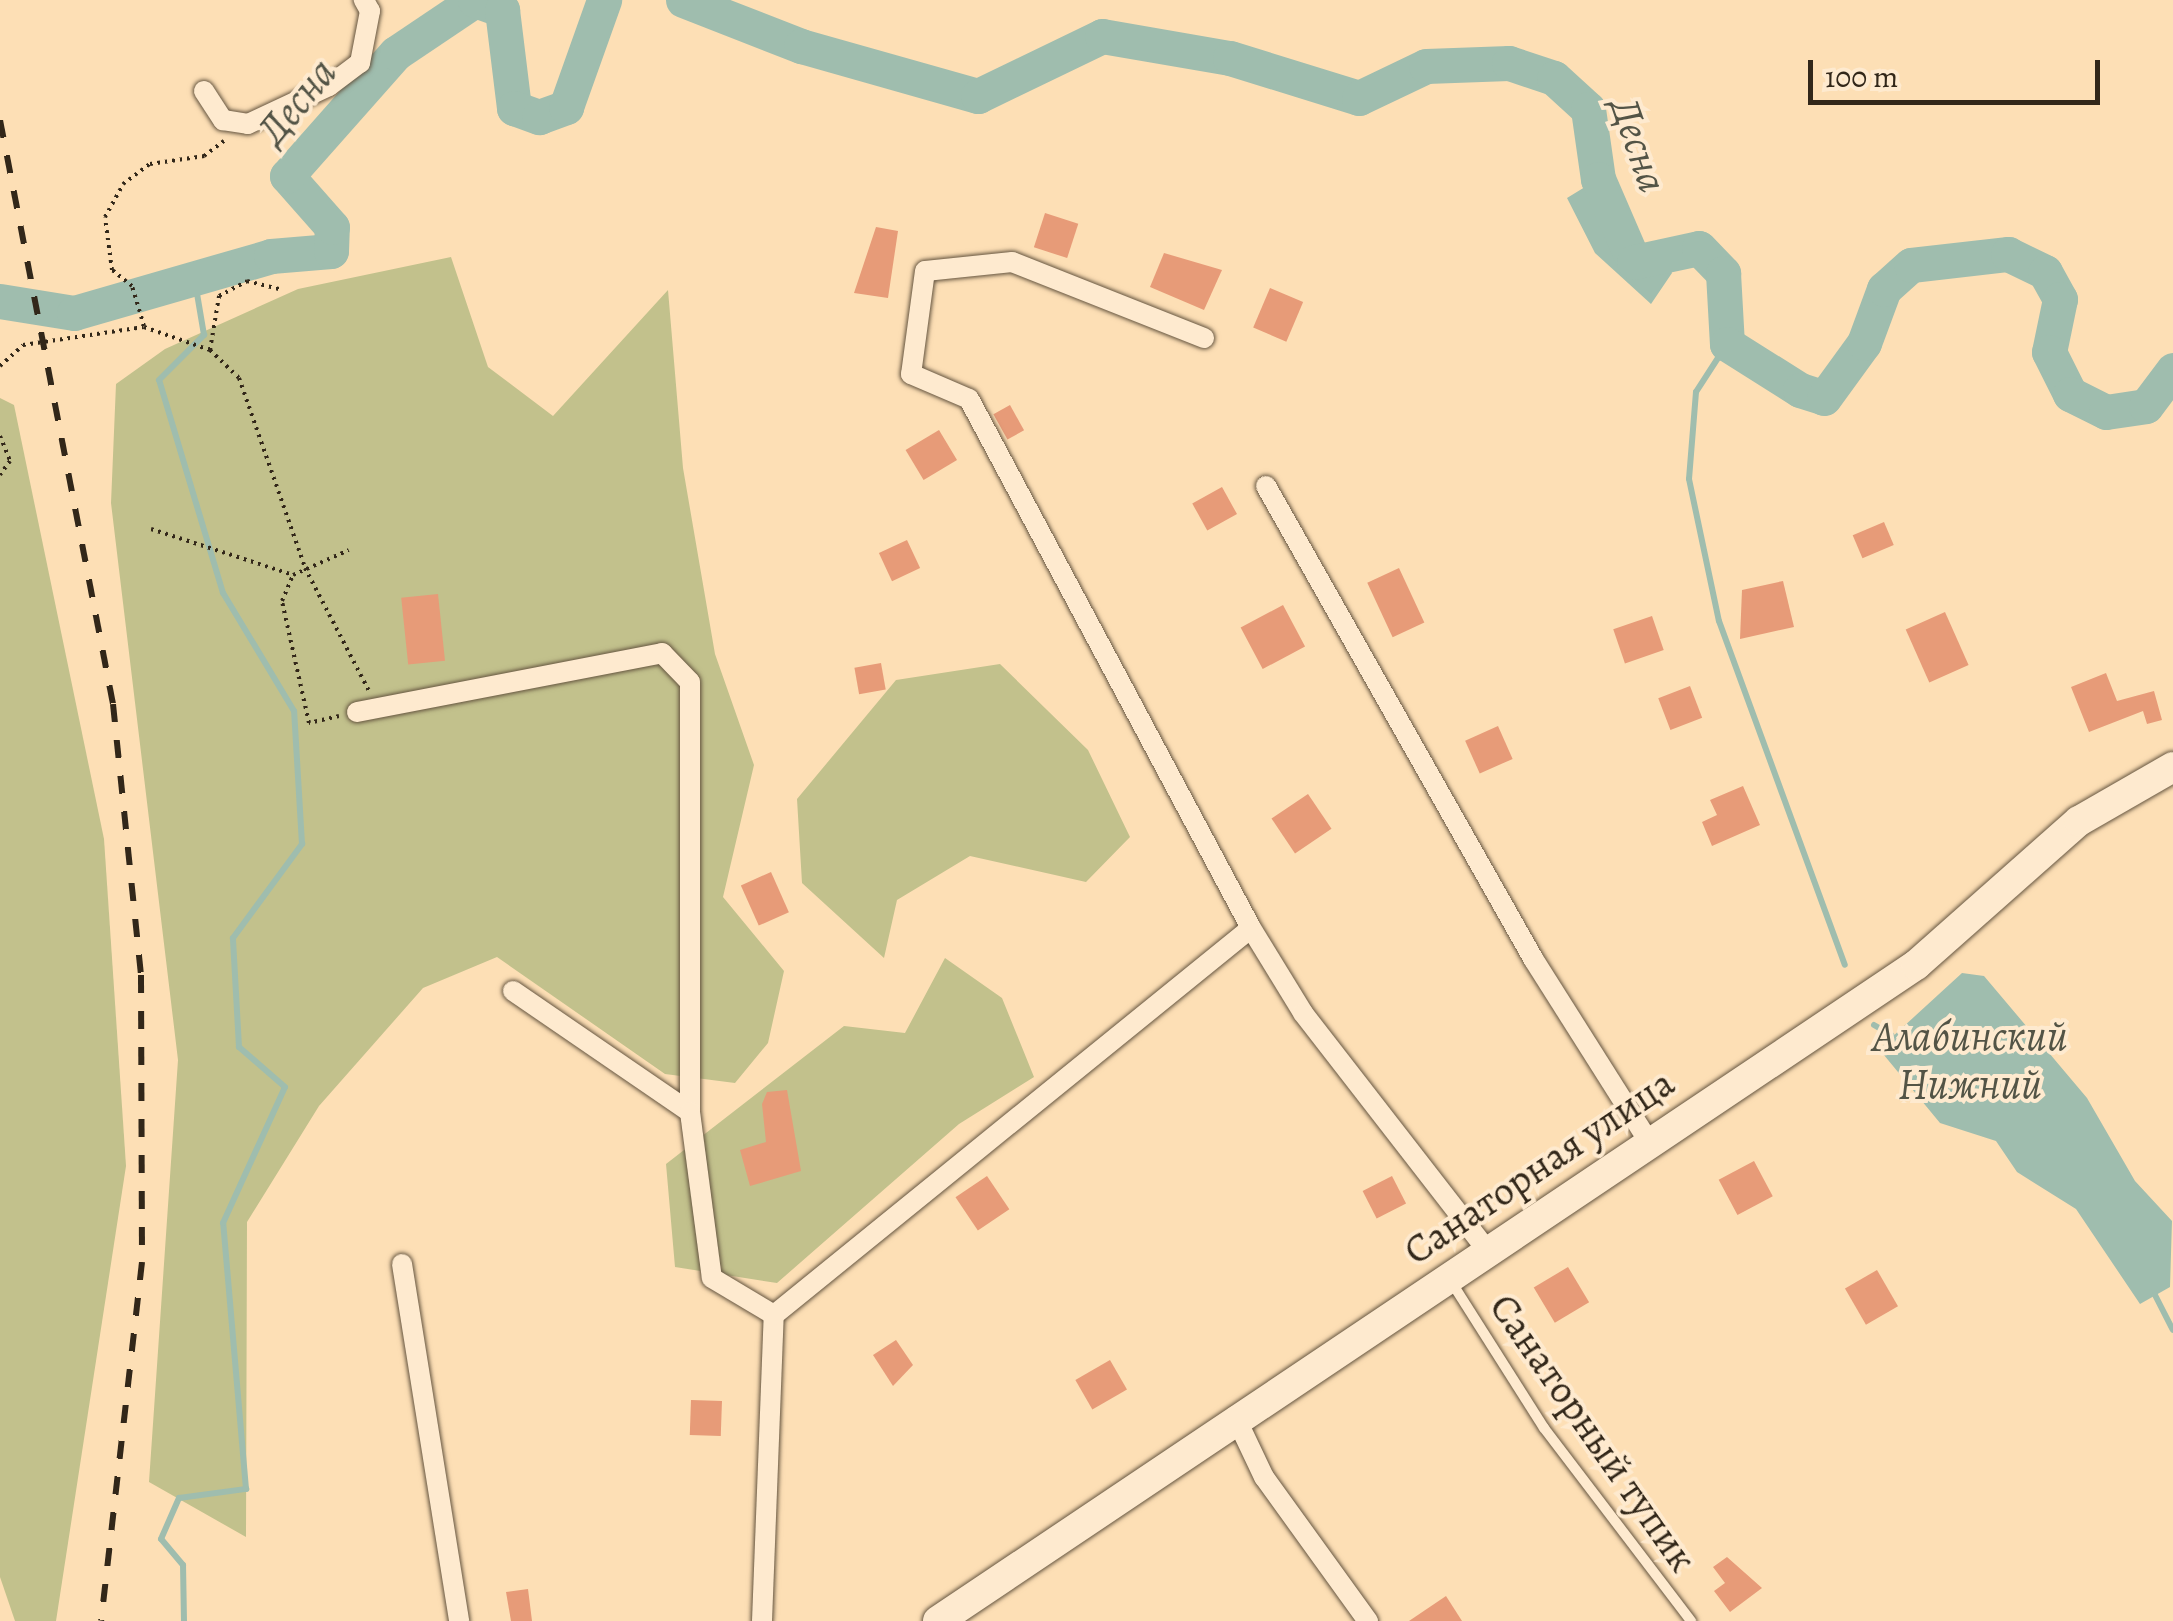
<!DOCTYPE html>
<html>
<head>
<meta charset="utf-8">
<style>
  body { margin:0 }
  #map { position:relative; width:2173px; height:1621px; overflow:hidden; background:#fddfb5; font-family:Alegreya,serif }
  div>[style] { position:absolute }
  .green>* { inset:0; background:#c2c18c }
  .water>* { inset:0; background:#9fbdae }
  .stream>* { height:6px; margin:-3px; padding:0 3px; transform-origin:3px; border-radius:3px; background:#9fbdae }
  .river>* { height:35px; margin:-17.5px; padding:0 17.5px; transform-origin:17.5px; border-radius:17.5px; background:#9fbdae }
  .building>* { inset:0; background:#e79b78; transform-origin:0 0 }
  .path>* { height:4px; margin-top:-2px; transform-origin:0; background:repeating-linear-gradient(90deg,#322719 0 2.5px,transparent 0 7.5px) }
  .roads { filter:drop-shadow(0 0 2px #655540) drop-shadow(0 0 2px #655540) }
  .lane>* { height:10px; margin:-5px; padding:0 5px; transform-origin:5px; border-radius:5px; background:#feeacf }
  .street>* { height:20px; margin:-10px; padding:0 10px; transform-origin:10px; border-radius:10px; background:#feeacf }
  .secondary>* { height:30px; margin:-15px; padding:0 15px; transform-origin:15px; border-radius:15px; background:#feeacf }
  .rail>* { height:6px; margin-top:-3px; transform-origin:0; background:repeating-linear-gradient(90deg,#322719 0 18px,transparent 0 36px) }
  span { translate:-50% -50%; white-space:nowrap; text-align:center; line-height:1.15; -webkit-text-stroke:8px #feeacf; paint-order:stroke }
  .street-label { font-size:40px; color:#322719 }
  .water-label { font-size:42px; color:#535446; font-style:italic }
  .scale { position:absolute; left:1808px; top:60px; width:292px; height:45px; box-sizing:border-box; border:5px solid #322719; border-top:0; padding-left:12px; font-size:30px; line-height:35px; white-space:nowrap; color:#322719; -webkit-text-stroke:8px #feeacf; paint-order:stroke }
</style>
</head>
<body>
<div id="map">
  <div class="green">
    <i style="clip-path:polygon(451px 257px,488px 367px,553px 416px,668px 290px,683px 468px,715px 654px,754px 765px,723px 897px,784px 971px,768px 1043px,735px 1083px,665px 1074px,497px 957px,423px 988px,319px 1106px,247px 1222px,246px 1537px,149px 1482px,178px 1060px,111px 503px,116px 384px,165px 349px,298px 289px)"></i>
    <i style="clip-path:polygon(0 398px,14px 405px,104px 839px,126px 1166px,56px 1621px,15px 1621px,0 1577px)"></i>
    <i style="clip-path:polygon(1000px 664px,1088px 750px,1130px 837px,1086px 882px,970px 856px,897px 900px,884px 958px,802px 883px,797px 799px,896px 680px)"></i>
    <i style="clip-path:polygon(945px 958px,1002px 998px,1034px 1077px,959px 1124px,777px 1283px,675px 1267px,666px 1164px,844px 1026px,905px 1033px)"></i>
  </div>
  <div class="water">
    <i style="clip-path:polygon(1598px 179px,1634px 262px,1663px 251px,1672px 273px,1651px 304px,1595px 253px,1567px 198px)"></i>
    <i style="clip-path:polygon(1962px 973px,1984px 976px,2087px 1098px,2135px 1181px,2172px 1221px,2170px 1287px,2140px 1304px,2076px 1209px,2017px 1172px,1996px 1141px,1940px 1123px,1879px 1049px)"></i>
  </div>
  <div class="stream">
    <i style="left:1727px;top:344px;width:57px;rotate:122.9deg"></i>
    <i style="left:1696px;top:392px;width:87px;rotate:94.6deg"></i>
    <i style="left:1689px;top:479px;width:145px;rotate:78.1deg"></i>
    <i style="left:1719px;top:621px;width:366px;rotate:69.9deg"></i>
    <i style="left:1874px;top:1025px;width:20px;rotate:30deg"></i>
    <i style="left:2155px;top:1295px;width:39px;rotate:63deg"></i>
    <i style="left:184px;top:1621px;width:56px;rotate:-91deg"></i>
    <i style="left:183px;top:1565px;width:34px;rotate:-130deg"></i>
    <i style="left:161px;top:1539px;width:45px;rotate:-66.3deg"></i>
    <i style="left:179px;top:1498px;width:68px;rotate:-7.7deg"></i>
    <i style="left:246px;top:1489px;width:267px;rotate:-94.9deg"></i>
    <i style="left:223px;top:1223px;width:149px;rotate:-65.5deg"></i>
    <i style="left:285px;top:1087px;width:61px;rotate:-139deg"></i>
    <i style="left:239px;top:1047px;width:109px;rotate:-93.2deg"></i>
    <i style="left:233px;top:938px;width:117px;rotate:-53.7deg"></i>
    <i style="left:302px;top:844px;width:133px;rotate:-93.4deg"></i>
    <i style="left:294px;top:711px;width:138px;rotate:-121deg"></i>
    <i style="left:223px;top:593px;width:222px;rotate:-106.7deg"></i>
    <i style="left:159px;top:380px;width:64px;rotate:-45deg"></i>
    <i style="left:204px;top:335px;width:60px;rotate:-99.6deg"></i>
  </div>
  <div class="river">
    <i style="left:683px;top:0;width:127px;rotate:21.3deg"></i>
    <i style="left:801px;top:46px;width:184px;rotate:15.8deg"></i>
    <i style="left:978px;top:96px;width:138px;rotate:-25.8deg"></i>
    <i style="left:1102px;top:36px;width:130px;rotate:9.8deg"></i>
    <i style="left:1230px;top:58px;width:135px;rotate:17.2deg"></i>
    <i style="left:1359px;top:98px;width:74px;rotate:-25.5deg"></i>
    <i style="left:1426px;top:66px;width:83px;rotate:-2.1deg"></i>
    <i style="left:1509px;top:63px;width:47px;rotate:18.4deg"></i>
    <i style="left:1554px;top:78px;width:46px;rotate:42.4deg"></i>
    <i style="left:1588px;top:109px;width:71px;rotate:81.9deg"></i>
    <i style="left:1598px;top:179px;width:90px;rotate:66.6deg"></i>
    <i style="left:1634px;top:262px;width:66px;rotate:-12.2deg"></i>
    <i style="left:1699px;top:248px;width:35px;rotate:46deg"></i>
    <i style="left:1723px;top:273px;width:71px;rotate:86.8deg"></i>
    <i style="left:1727px;top:344px;width:86px;rotate:32.2deg"></i>
    <i style="left:1800px;top:390px;width:25px;rotate:18deg"></i>
    <i style="left:1824px;top:398px;width:68px;rotate:-54deg"></i>
    <i style="left:1864px;top:343px;width:58px;rotate:-69.7deg"></i>
    <i style="left:1884px;top:289px;width:36px;rotate:-42deg"></i>
    <i style="left:1911px;top:265px;width:98px;rotate:-6.5deg"></i>
    <i style="left:2008px;top:254px;width:41px;rotate:25.9deg"></i>
    <i style="left:2045px;top:272px;width:31px;rotate:61deg"></i>
    <i style="left:2060px;top:299px;width:54px;rotate:101.7deg"></i>
    <i style="left:2049px;top:352px;width:47px;rotate:63.4deg"></i>
    <i style="left:2070px;top:394px;width:40px;rotate:26.6deg"></i>
    <i style="left:2106px;top:412px;width:40px;rotate:-8.5deg"></i>
    <i style="left:2146px;top:406px;width:45px;rotate:-53.1deg"></i>
    <i style="left:0;top:301px;width:75px;rotate:9.2deg"></i>
    <i style="left:74px;top:313px;width:205px;rotate:-16.1deg"></i>
    <i style="left:271px;top:256px;width:60px;rotate:-4.8deg"></i>
    <i style="left:331px;top:251px;width:24px;rotate:-88deg"></i>
    <i style="left:332px;top:227px;width:68px;rotate:-131.4deg"></i>
    <i style="left:287px;top:176px;width:164px;rotate:-48.5deg"></i>
    <i style="left:396px;top:53px;width:95px;rotate:-33.9deg"></i>
    <i style="left:475px;top:0;width:29px;rotate:20deg"></i>
    <i style="left:502px;top:10px;width:99px;rotate:83deg"></i>
    <i style="left:514px;top:108px;width:27px;rotate:20deg"></i>
    <i style="left:539px;top:117px;width:29px;rotate:-20deg"></i>
    <i style="left:566px;top:107px;width:114px;rotate:-70.4deg"></i>
  </div>
  <div class="building">
    <i style="left:1045px;top:213px;width:35px;height:36px;rotate:18deg"></i>
    <i style="clip-path:polygon(876px 227px,898px 231px,888px 298px,854px 293px)"></i>
    <i style="clip-path:polygon(1164px 253px,1222px 270px,1204px 310px,1150px 287px)"></i>
    <i style="left:1270px;top:288px;width:36px;height:43px;rotate:23deg"></i>
    <i style="left:1010px;top:405px;width:29px;height:19px;rotate:61deg"></i>
    <i style="left:939px;top:430px;width:35px;height:39px;rotate:59deg"></i>
    <i style="left:1222px;top:487px;width:31px;height:34px;rotate:61deg"></i>
    <i style="left:1884px;top:522px;width:25px;height:34px;rotate:67deg"></i>
    <i style="left:907px;top:540px;width:31px;height:31px;rotate:65deg"></i>
    <i style="left:1399px;top:568px;width:60px;height:35px;rotate:65deg"></i>
    <i style="clip-path:polygon(1783px 581px,1794px 627px,1740px 639px,1742px 590px)"></i>
    <i style="left:438px;top:594px;width:67px;height:37px;rotate:84deg"></i>
    <i style="left:1283px;top:605px;width:47px;height:48px;rotate:62deg"></i>
    <i style="left:1945px;top:612px;width:58px;height:43px;rotate:66deg"></i>
    <i style="left:1652px;top:616px;width:36px;height:41px;rotate:71deg"></i>
    <i style="left:881px;top:663px;width:27px;height:27px;rotate:80deg"></i>
    <i style="clip-path:polygon(2106px 673px,2117px 701px,2154px 691px,2162px 720px,2147px 724px,2143px 711px,2089px 732px,2071px 687px)"></i>
    <i style="left:1690px;top:686px;width:34px;height:34px;rotate:69deg"></i>
    <i style="left:1498px;top:726px;width:36px;height:36px;rotate:66deg"></i>
    <i style="clip-path:polygon(1743px 786px,1760px 825px,1712px 846px,1702px 822px,1717px 815px,1710px 800px)"></i>
    <i style="left:1308px;top:794px;width:42px;height:44px;rotate:56deg"></i>
    <i style="left:771px;top:872px;width:44px;height:33px;rotate:66deg"></i>
    <i style="clip-path:polygon(787px 1090px,801px 1171px,750px 1186px,740px 1150px,766px 1142px,762px 1104px,767px 1092px)"></i>
    <i style="left:1754px;top:1161px;width:40px;height:40px;rotate:62deg"></i>
    <i style="left:987px;top:1176px;width:40px;height:38px;rotate:56deg"></i>
    <i style="left:1392px;top:1176px;width:31px;height:33px;rotate:63deg"></i>
    <i style="left:1568px;top:1267px;width:41px;height:40px;rotate:59deg"></i>
    <i style="left:1877px;top:1270px;width:42px;height:37px;rotate:60deg"></i>
    <i style="clip-path:polygon(896px 1340px,913px 1365px,893px 1386px,873px 1355px)"></i>
    <i style="left:1110px;top:1360px;width:34px;height:40px;rotate:60deg"></i>
    <i style="left:691px;top:1400px;width:31px;height:35px;rotate:2deg"></i>
    <i style="clip-path:polygon(1727px 1557px,1762px 1588px,1730px 1612px,1714px 1591px,1725px 1583px,1713px 1567px)"></i>
    <i style="clip-path:polygon(528px 1589px,532px 1621px,511px 1621px,506px 1592px)"></i>
    <i style="clip-path:polygon(1446px 1596px,1462px 1621px,1409px 1621px)"></i>
  </div>
  <div class="path">
    <i style="left:144px;top:326px;width:42px;rotate:-106.7deg"></i>
    <i style="left:132px;top:286px;width:26px;rotate:-141deg"></i>
    <i style="left:112px;top:270px;width:53px;rotate:-97.5deg"></i>
    <i style="left:105px;top:217px;width:38px;rotate:-61deg"></i>
    <i style="left:123px;top:184px;width:34px;rotate:-37deg"></i>
    <i style="left:150px;top:164px;width:55px;rotate:-8.4deg"></i>
    <i style="left:204px;top:156px;width:25px;rotate:-37deg"></i>
    <i style="left:210px;top:350px;width:55px;rotate:-80.5deg"></i>
    <i style="left:219px;top:296px;width:32px;rotate:-28deg"></i>
    <i style="left:247px;top:281px;width:36px;rotate:14deg"></i>
    <i style="left:0;top:366px;width:31px;rotate:-42deg"></i>
    <i style="left:23px;top:345px;width:122px;rotate:-8.5deg"></i>
    <i style="left:144px;top:327px;width:70px;rotate:19.2deg"></i>
    <i style="left:210px;top:350px;width:40px;rotate:44deg"></i>
    <i style="left:239px;top:378px;width:201px;rotate:70.8deg"></i>
    <i style="left:305px;top:568px;width:139px;rotate:62.5deg"></i>
    <i style="left:0;top:436px;width:27px;rotate:68deg"></i>
    <i style="left:10px;top:461px;width:17px;rotate:126deg"></i>
    <i style="left:151px;top:529px;width:149px;rotate:17.9deg"></i>
    <i style="left:339px;top:716px;width:31px;rotate:167deg"></i>
    <i style="left:309px;top:723px;width:125px;rotate:-102.5deg"></i>
    <i style="left:282px;top:601px;width:28px;rotate:-67deg"></i>
    <i style="left:293px;top:575px;width:61px;rotate:-24.1deg"></i>
  </div>
  <div class="roads">
    <div class="lane">
      <i style="left:1452px;top:1283px;width:172px;rotate:57.6deg"></i>
      <i style="left:1544px;top:1428px;width:243px;rotate:52.7deg"></i>
    </div>
    <div class="street">
      <i style="left:204px;top:91px;width:35px;rotate:57deg"></i>
      <i style="left:223px;top:120px;width:25px;rotate:9deg"></i>
      <i style="left:248px;top:124px;width:89px;rotate:-25.1deg"></i>
      <i style="left:329px;top:86px;width:39px;rotate:-37deg"></i>
      <i style="left:360px;top:63px;width:53px;rotate:-79.1deg"></i>
      <i style="left:370px;top:11px;width:13px;rotate:-119deg"></i>
      <i style="left:1204px;top:338px;width:206px;rotate:-158.4deg"></i>
      <i style="left:1012px;top:262px;width:87px;rotate:174.1deg"></i>
      <i style="left:925px;top:271px;width:104px;rotate:97.7deg"></i>
      <i style="left:911px;top:374px;width:63px;rotate:23.3deg"></i>
      <i style="left:969px;top:399px;width:599px;rotate:61.94deg"></i>
      <i style="left:1251px;top:928px;width:100px;rotate:58.5deg"></i>
      <i style="left:1303px;top:1013px;width:300px;rotate:52.2deg"></i>
      <i style="left:1266px;top:486px;width:545px;rotate:60.52deg"></i>
      <i style="left:1534px;top:960px;width:213px;rotate:57.7deg"></i>
      <i style="left:357px;top:712px;width:311px;rotate:-10.9deg"></i>
      <i style="left:662px;top:653px;width:40px;rotate:46deg"></i>
      <i style="left:690px;top:682px;width:430px;rotate:90deg"></i>
      <i style="left:513px;top:991px;width:214px;rotate:34.4deg"></i>
      <i style="left:690px;top:1112px;width:167px;rotate:82.5deg"></i>
      <i style="left:712px;top:1278px;width:72px;rotate:30.8deg"></i>
      <i style="left:402px;top:1264px;width:362px;rotate:80.9deg"></i>
      <i style="left:1235px;top:1416px;width:68px;rotate:64.6deg"></i>
      <i style="left:1264px;top:1477px;width:178px;rotate:54.2deg"></i>
      <i style="left:762px;top:1621px;width:306px;rotate:-87.8deg"></i>
      <i style="left:774px;top:1315px;width:614px;rotate:-39.05deg"></i>
    </div>
    <div class="secondary">
      <i style="left:938px;top:1621px;width:1178px;rotate:-33.85deg"></i>
      <i style="left:1916px;top:965px;width:217px;rotate:-41.5deg"></i>
      <i style="left:2079px;top:821px;width:108px;rotate:-29.9deg"></i>
    </div>
  </div>
  <div class="rail">
    <i style="left:0;top:120px;width:595px;rotate:79.05deg"></i>
    <i style="left:113px;top:704px;width:272px;rotate:84.1deg"></i>
    <i style="left:141px;top:975px;width:287px;rotate:89.8deg"></i>
    <i style="left:142px;top:1262px;width:361px;rotate:96.5deg"></i>
  </div>
  <div class="street-label">
    <span style="left:1539px;top:1167px;rotate:-34deg">Санаторная улица</span>
    <span style="left:1593px;top:1433px;rotate:55deg">Санаторный тупик</span>
  </div>
  <div class="water-label">
    <span style="left:297px;top:101px;rotate:-51deg">Десна</span>
    <span style="left:1639px;top:145px;rotate:71deg">Десна</span>
    <span style="left:1970px;top:1060px">Алабинский<br>Нижний</span>
  </div>
  <div class="scale">100 m</div>
</div>
</body>
</html>
